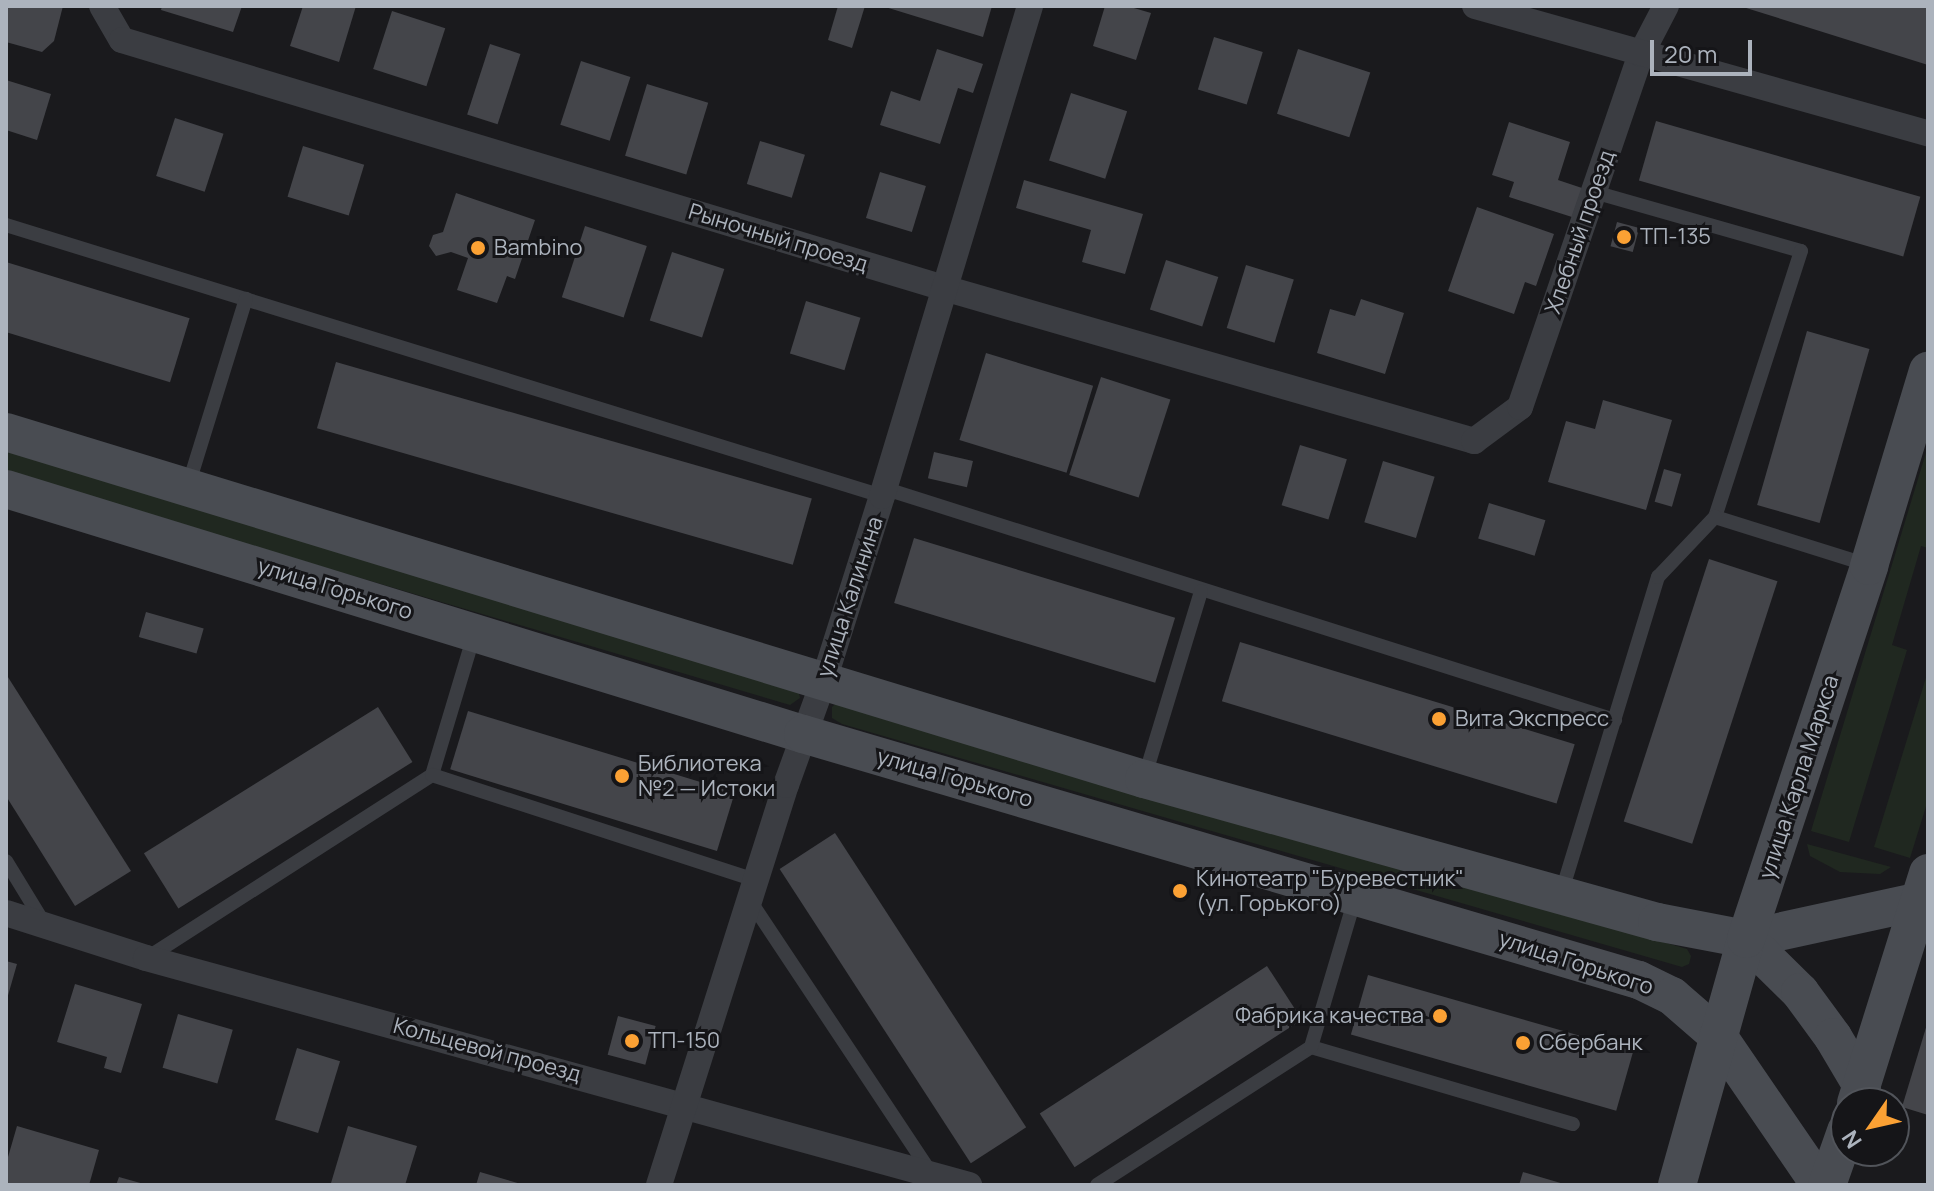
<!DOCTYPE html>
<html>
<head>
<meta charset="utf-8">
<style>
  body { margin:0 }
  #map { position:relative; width:1934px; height:1191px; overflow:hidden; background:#1a1a1d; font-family:Manrope,sans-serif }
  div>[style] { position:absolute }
  .green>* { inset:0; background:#202820 }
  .building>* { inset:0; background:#44454a; transform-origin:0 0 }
  .service>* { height:14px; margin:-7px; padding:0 7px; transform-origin:7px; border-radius:7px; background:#3b3d42 }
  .minor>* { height:26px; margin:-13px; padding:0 13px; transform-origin:13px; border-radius:13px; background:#3b3d42 }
  .secondary>* { height:38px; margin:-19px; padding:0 19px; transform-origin:19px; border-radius:19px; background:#494c52 }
  .dots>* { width:22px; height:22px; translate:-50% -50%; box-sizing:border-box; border:4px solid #151518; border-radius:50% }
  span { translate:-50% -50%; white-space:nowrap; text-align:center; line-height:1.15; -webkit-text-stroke:6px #151518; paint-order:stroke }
  .street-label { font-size:22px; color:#acb3bd }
  .poi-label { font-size:22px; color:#acb3bd }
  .left { translate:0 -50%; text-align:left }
  .right { translate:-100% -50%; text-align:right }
  .frame { position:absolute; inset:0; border:8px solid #acb3bd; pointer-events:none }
  .north { position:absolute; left:1830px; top:1087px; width:80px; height:80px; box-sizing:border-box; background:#151518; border:2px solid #51545a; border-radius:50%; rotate:236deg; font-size:22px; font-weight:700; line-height:32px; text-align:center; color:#acb3bd }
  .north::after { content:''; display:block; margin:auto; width:28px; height:36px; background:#fba134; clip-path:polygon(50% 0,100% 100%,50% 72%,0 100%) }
  .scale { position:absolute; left:1650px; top:40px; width:102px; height:36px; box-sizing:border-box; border:4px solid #acb3bd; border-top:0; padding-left:10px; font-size:24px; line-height:28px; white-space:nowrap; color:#acb3bd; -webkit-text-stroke:6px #151518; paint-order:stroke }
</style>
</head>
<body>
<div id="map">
  <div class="green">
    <i style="clip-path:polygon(1928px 446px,1928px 548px,1921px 546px,1892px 645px,1907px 650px,1849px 842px,1811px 831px)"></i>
    <i style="clip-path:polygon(6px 449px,799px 693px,800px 698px,790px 705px,6px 473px)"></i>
    <i style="clip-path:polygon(1928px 671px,1928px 800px,1910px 858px,1874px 847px)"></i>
    <i style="clip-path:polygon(840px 700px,1687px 949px,1691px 956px,1689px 964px,1682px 967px,842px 724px,832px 718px,832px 707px)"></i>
    <i style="clip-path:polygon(1807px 844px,1891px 867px,1880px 874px,1840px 872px,1810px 856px)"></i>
  </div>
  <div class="building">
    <i style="clip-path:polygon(6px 6px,63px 6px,54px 41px,42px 52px,6px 42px)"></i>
    <i style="clip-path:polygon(162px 6px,242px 6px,233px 32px,161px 10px)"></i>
    <i style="clip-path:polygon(303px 6px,356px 6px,339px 62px,290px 46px)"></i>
    <i style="clip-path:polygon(838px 6px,865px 6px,852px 48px,828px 40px)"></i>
    <i style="clip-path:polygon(882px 6px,992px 6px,983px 37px)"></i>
    <i style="clip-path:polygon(1105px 6px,1127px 6px,1151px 13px,1136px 60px,1093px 46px)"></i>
    <i style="clip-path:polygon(1743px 6px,1928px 6px,1928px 65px,1743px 7px)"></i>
    <i style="left:392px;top:11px;width:56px;height:61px;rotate:18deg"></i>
    <i style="left:1214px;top:37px;width:51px;height:55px;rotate:17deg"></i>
    <i style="left:490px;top:44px;width:32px;height:74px;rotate:18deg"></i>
    <i style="clip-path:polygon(937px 49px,983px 64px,973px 93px,958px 88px,940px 144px,880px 125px,891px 91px,920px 101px)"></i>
    <i style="left:1298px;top:49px;width:76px;height:68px;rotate:18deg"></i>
    <i style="left:581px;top:61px;width:52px;height:67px;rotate:18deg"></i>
    <i style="clip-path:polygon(6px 80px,51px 94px,37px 140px,6px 130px)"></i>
    <i style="left:647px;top:84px;width:64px;height:75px;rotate:17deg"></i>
    <i style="left:1071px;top:93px;width:59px;height:71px;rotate:18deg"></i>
    <i style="left:175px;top:118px;width:51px;height:61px;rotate:18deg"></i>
    <i style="left:1656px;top:121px;width:275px;height:62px;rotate:16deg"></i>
    <i style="clip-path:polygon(1509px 122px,1570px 142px,1558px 180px,1582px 188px,1572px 217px,1509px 197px,1514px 182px,1492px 175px)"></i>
    <i style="left:760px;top:141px;width:47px;height:45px;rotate:17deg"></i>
    <i style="left:303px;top:146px;width:64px;height:53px;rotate:17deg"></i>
    <i style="left:880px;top:172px;width:48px;height:48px;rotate:17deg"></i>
    <i style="clip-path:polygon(1024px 180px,1143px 214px,1125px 274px,1082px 262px,1091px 230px,1016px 208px)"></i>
    <i style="clip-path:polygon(456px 193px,535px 220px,515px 279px,507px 276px,497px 303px,457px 290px,468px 258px,451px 252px,436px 256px,429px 246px,433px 235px,443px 232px)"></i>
    <i style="clip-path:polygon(1477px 207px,1554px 234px,1536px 286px,1525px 282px,1514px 314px,1448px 291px)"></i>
    <i style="left:1617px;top:222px;width:23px;height:25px;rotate:15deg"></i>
    <i style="left:585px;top:226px;width:65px;height:75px;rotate:18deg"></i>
    <i style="left:672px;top:252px;width:55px;height:72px;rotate:18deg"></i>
    <i style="left:1166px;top:260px;width:55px;height:52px;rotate:18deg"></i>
    <i style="left:6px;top:262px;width:192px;height:67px;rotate:17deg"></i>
    <i style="left:1246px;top:265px;width:50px;height:66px;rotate:17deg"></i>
    <i style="clip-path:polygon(1361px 299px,1404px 313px,1385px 374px,1317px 353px,1330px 309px,1355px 316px)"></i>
    <i style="left:806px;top:301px;width:57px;height:55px;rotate:17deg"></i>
    <i style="left:1807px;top:331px;width:65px;height:181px;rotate:16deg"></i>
    <i style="left:986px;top:353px;width:112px;height:91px;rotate:17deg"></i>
    <i style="left:336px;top:362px;width:495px;height:69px;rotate:16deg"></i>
    <i style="left:1101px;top:377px;width:73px;height:103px;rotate:18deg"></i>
    <i style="clip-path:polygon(1603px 400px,1672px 420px,1646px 510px,1548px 482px,1566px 421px,1595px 429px)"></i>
    <i style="left:1300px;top:445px;width:49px;height:63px;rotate:17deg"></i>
    <i style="left:934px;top:452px;width:40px;height:27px;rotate:13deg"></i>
    <i style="left:1383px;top:461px;width:54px;height:64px;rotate:17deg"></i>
    <i style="left:1664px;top:469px;width:18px;height:34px;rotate:16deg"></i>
    <i style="left:1489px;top:503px;width:59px;height:37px;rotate:17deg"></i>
    <i style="left:914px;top:538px;width:273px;height:68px;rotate:17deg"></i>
    <i style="left:1709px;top:559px;width:72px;height:276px;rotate:18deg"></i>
    <i style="left:146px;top:612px;width:60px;height:26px;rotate:16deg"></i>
    <i style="left:1240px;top:642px;width:350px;height:62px;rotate:17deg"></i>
    <i style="clip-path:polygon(6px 674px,131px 871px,75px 906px,6px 796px)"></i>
    <i style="left:378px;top:707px;width:65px;height:276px;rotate:58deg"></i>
    <i style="left:468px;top:711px;width:279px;height:61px;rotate:17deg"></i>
    <i style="left:835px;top:833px;width:351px;height:66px;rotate:57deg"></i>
    <i style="clip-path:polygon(6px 961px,17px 964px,7px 999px,6px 999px)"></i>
    <i style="left:1267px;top:966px;width:64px;height:271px;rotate:57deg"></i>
    <i style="left:1368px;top:975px;width:276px;height:62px;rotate:16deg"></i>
    <i style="clip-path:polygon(75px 984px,142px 1004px,121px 1073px,104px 1068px,107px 1057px,57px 1042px)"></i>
    <i style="left:178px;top:1014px;width:57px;height:56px;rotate:16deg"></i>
    <i style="left:618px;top:1016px;width:39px;height:40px;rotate:15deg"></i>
    <i style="clip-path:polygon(1928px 1021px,1928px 1115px,1902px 1107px)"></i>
    <i style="left:297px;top:1048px;width:45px;height:75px;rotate:17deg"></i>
    <i style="clip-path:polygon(17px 1126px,99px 1150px,89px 1185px,6px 1185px,6px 1164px)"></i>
    <i style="clip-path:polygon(348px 1126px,417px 1146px,405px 1185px,331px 1183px)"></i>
    <i style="clip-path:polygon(480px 1172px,521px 1184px,521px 1185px,476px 1185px)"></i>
    <i style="clip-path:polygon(1523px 1172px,1564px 1184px,1564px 1185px,1519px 1185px)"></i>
    <i style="clip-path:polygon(119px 1177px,144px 1184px,144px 1185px,116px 1185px)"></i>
  </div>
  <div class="service">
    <i style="left:1594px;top:192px;width:215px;rotate:15.9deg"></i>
    <i style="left:1801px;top:251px;width:280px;rotate:107.9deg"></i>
    <i style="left:1715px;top:517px;width:160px;rotate:17.4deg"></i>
    <i style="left:6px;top:225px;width:917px;rotate:17.19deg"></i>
    <i style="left:188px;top:486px;width:196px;rotate:-72.8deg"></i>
    <i style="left:883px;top:488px;width:768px;rotate:17.59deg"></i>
    <i style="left:432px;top:775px;width:146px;rotate:-73.3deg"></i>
    <i style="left:1144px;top:779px;width:196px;rotate:-73.1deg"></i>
    <i style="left:6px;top:861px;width:75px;rotate:58.6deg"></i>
    <i style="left:1561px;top:894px;width:332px;rotate:-73deg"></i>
    <i style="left:1658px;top:577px;width:83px;rotate:-46.5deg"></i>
    <i style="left:749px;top:899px;width:329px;rotate:56.4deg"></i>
    <i style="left:147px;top:958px;width:339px;rotate:-32.7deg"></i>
    <i style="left:432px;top:775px;width:341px;rotate:18deg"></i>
    <i style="left:1311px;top:1047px;width:273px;rotate:16.4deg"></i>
    <i style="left:1097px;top:1185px;width:255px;rotate:-32.8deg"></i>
    <i style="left:1311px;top:1047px;width:155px;rotate:-73.5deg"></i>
  </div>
  <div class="minor">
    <i style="left:102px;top:6px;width:39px;rotate:60deg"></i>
    <i style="left:122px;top:40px;width:859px;rotate:16.79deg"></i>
    <i style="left:944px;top:288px;width:552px;rotate:16.1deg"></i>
    <i style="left:1474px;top:441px;width:57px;rotate:-36.5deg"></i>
    <i style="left:1520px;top:407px;width:373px;rotate:-71.1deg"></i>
    <i style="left:1641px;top:54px;width:54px;rotate:-62.5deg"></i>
    <i style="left:1475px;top:6px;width:470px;rotate:15.7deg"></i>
    <i style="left:6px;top:913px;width:147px;rotate:17.8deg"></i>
    <i style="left:146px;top:958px;width:854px;rotate:15.42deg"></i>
    <i style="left:659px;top:1185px;width:420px;rotate:-72.4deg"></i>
    <i style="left:786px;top:785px;width:112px;rotate:-70.1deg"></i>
    <i style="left:824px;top:680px;width:193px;rotate:-72.5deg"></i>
    <i style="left:882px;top:496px;width:512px;rotate:-73.19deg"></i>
  </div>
  <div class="secondary">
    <i style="left:6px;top:432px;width:1190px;rotate:16.96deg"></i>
    <i style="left:1144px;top:779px;width:533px;rotate:15.58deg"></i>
    <i style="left:1657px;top:922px;width:91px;rotate:10.8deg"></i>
    <i style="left:1746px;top:939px;width:178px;rotate:-12.3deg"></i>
    <i style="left:1920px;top:901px;width:8px;rotate:14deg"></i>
    <i style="left:6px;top:489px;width:834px;rotate:17.09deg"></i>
    <i style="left:803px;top:734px;width:871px;rotate:16.4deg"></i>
    <i style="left:1639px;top:980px;width:37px;rotate:26deg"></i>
    <i style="left:1672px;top:996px;width:61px;rotate:41deg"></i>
    <i style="left:1718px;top:1036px;width:181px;rotate:55.6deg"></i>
    <i style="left:1746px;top:939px;width:76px;rotate:44.5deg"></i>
    <i style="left:1800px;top:992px;width:56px;rotate:53.7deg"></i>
    <i style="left:1833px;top:1037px;width:57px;rotate:59.4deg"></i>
    <i style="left:1856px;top:1103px;width:241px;rotate:-72.6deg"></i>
    <i style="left:1677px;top:1185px;width:255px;rotate:-74.3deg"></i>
    <i style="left:1746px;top:939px;width:393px;rotate:-71.7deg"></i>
    <i style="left:1869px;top:566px;width:204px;rotate:-73.2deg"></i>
    <i style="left:1827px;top:1185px;width:57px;rotate:-70.6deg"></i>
  </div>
  <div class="dots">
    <i style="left:1624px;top:237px;background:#fba134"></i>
    <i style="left:478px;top:248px;background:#fba134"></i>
    <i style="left:1439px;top:719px;background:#fba134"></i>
    <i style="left:622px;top:776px;background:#fba134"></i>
    <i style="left:1180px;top:891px;background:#fba134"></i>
    <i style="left:1440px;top:1016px;background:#fba134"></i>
    <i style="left:632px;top:1041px;background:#fba134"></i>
    <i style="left:1523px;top:1043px;background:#fba134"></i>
  </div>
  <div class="street-label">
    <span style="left:1580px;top:232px;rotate:-71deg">Хлебный проезд</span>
    <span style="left:778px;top:238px;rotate:17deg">Рыночный проезд</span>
    <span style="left:335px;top:589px;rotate:17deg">улица Горького</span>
    <span style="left:850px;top:597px;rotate:-72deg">улица Калинина</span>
    <span style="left:1799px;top:777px;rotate:-72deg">улица Карла Маркса</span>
    <span style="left:955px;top:778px;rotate:16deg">улица Горького</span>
    <span style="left:1576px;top:963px;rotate:18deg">улица Горького</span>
    <span style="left:487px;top:1050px;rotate:15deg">Кольцевой проезд</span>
  </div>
  <div class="poi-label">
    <span class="left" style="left:1640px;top:237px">ТП-135</span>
    <span class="left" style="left:494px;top:248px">Bambino</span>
    <span class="left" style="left:1455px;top:719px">Вита Экспресс</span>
    <span class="left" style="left:638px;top:776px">Библиотека<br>№2 — Истоки</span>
    <span class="left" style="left:1196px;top:891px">Кинотеатр "Буревестник"<br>(ул. Горького)</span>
    <span class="right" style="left:1424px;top:1016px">Фабрика качества</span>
    <span class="left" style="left:648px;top:1041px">ТП-150</span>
    <span class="left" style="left:1539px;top:1043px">Сбербанк</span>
  </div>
  <div class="frame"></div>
  <div class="north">N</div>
  <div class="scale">20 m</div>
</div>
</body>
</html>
